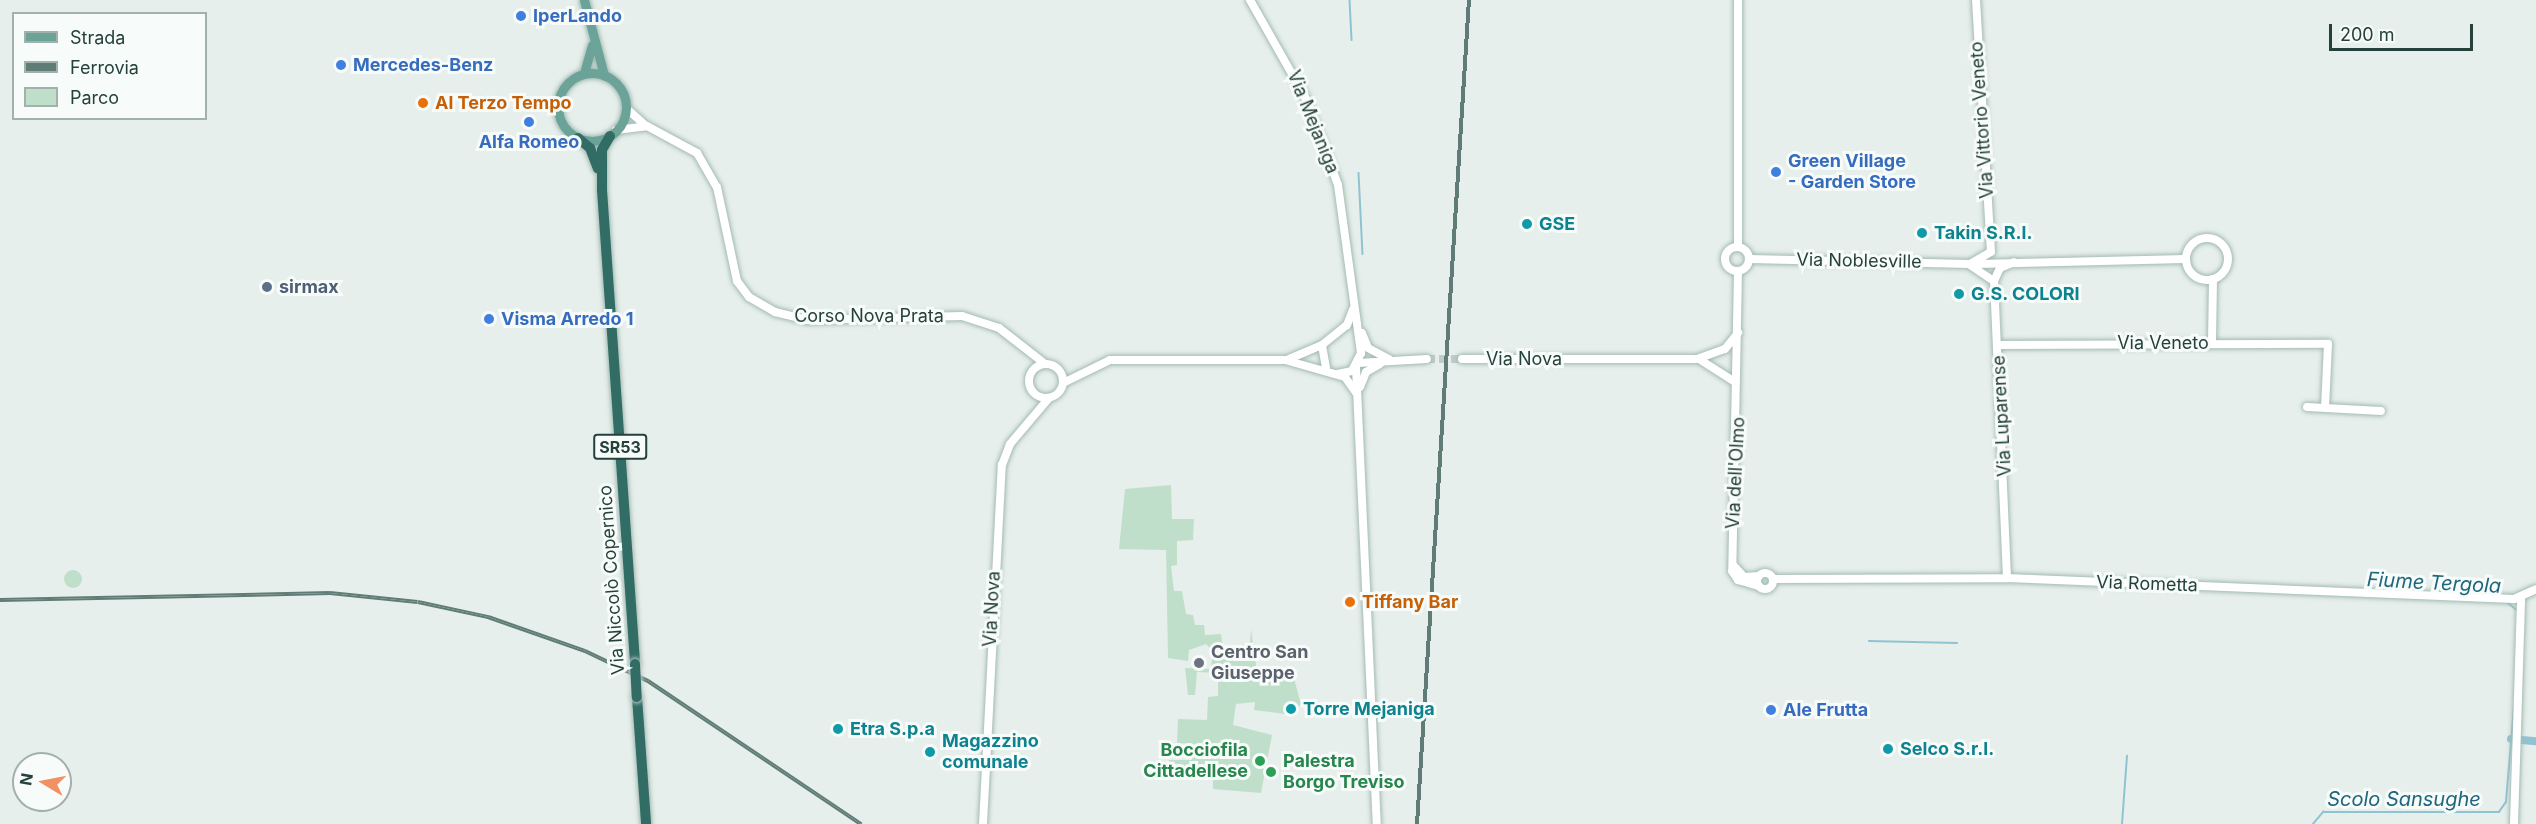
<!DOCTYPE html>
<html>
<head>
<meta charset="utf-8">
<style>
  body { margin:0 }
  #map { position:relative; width:2536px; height:824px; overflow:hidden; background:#e6efeb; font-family:Inter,sans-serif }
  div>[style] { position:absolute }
  .green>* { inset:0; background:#c0dfca }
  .round { border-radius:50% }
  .stream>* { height:1.5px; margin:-0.75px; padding:0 0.75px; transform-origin:0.75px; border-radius:0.75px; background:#90c3d2 }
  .river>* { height:8px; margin:-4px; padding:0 4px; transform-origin:4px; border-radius:4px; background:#90c3d2 }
  .secondary-tunnel>* { height:8px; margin-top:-4px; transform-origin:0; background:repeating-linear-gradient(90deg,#bfccc8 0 8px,transparent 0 12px) }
  .roads { filter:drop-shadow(0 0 2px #a4bab4) drop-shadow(0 0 2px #a4bab4) }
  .secondary>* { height:8px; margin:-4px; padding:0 4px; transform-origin:4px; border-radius:4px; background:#fff }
  .secondary>.ring { margin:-4px; padding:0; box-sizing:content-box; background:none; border:8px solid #fff; border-radius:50% }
  .primary>* { height:9px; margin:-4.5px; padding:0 4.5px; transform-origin:4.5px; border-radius:4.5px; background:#6ba399 }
  .primary>.ring { margin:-4.5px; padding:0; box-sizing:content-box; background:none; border:9px solid #6ba399; border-radius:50% }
  .highway>* { height:10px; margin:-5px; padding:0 5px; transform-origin:5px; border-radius:5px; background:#316d65 }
  .rail>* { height:4px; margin-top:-2px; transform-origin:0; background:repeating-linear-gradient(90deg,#f7fbf9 0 4.5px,#607c76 0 9px); box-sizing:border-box; border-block:2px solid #607c76 }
  .bridges { filter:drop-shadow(0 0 2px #c2cac8) drop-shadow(0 0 2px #c2cac8) }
  .highway-bridge>* { height:10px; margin:-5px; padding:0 5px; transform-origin:5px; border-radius:5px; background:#316d65 }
  .dots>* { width:16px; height:16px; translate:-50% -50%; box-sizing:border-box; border:3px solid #f7fbf9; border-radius:50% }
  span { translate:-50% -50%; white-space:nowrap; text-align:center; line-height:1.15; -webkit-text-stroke:6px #f7fbf9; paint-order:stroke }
  .shield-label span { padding:2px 4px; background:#f7fbf9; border:2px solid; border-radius:4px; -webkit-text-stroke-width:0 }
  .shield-label { font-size:16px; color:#25413b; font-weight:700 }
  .shop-label { font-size:18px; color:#366cbe; font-weight:700 }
  .left { translate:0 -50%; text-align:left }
  .food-label { font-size:18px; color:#c56008; font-weight:700 }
  .street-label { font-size:18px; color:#25413b }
  .culture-label { font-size:18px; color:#0d838f; font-weight:700 }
  .service-label { font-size:18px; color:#4e5e75; font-weight:700 }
  .worship-label { font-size:18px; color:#5b616d; font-weight:700 }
  .leisure-label { font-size:18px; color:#27864d; font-weight:700 }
  .right { translate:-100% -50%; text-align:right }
  .water-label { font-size:20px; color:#1f667d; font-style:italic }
  .legend { position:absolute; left:12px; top:12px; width:195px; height:108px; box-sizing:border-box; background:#f7fbf9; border:2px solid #a3b1ad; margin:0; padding:8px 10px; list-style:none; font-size:18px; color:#25413b }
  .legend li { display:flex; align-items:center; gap:12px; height:30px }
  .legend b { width:30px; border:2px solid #a3b1ad }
  .north { position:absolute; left:12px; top:752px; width:60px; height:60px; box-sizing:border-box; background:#f7fbf9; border:2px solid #a3b1ad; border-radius:50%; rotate:280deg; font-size:16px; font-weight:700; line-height:24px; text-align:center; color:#25413b }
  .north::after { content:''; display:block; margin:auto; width:21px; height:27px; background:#f09063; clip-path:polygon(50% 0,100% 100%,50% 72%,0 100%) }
  .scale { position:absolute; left:2329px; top:24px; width:144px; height:27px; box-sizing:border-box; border:3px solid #25413b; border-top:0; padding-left:8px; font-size:18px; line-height:21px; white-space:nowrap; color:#25413b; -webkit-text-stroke:4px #f7fbf9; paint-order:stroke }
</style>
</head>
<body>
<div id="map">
  <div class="green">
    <i style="clip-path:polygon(1171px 485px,1172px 519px,1194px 519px,1193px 540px,1177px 541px,1177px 565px,1171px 566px,1174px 591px,1182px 591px,1186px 614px,1193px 615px,1195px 625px,1204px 625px,1205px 635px,1221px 634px,1223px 647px,1250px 644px,1251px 629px,1258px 679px,1293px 675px,1301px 704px,1293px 715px,1254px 710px,1255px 702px,1236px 704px,1233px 725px,1272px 735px,1261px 793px,1213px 789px,1213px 778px,1191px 776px,1191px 767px,1168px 765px,1169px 760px,1192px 760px,1192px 744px,1177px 743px,1178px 719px,1207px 720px,1208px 697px,1218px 696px,1218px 673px,1197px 672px,1195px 695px,1188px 695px,1185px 668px,1211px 669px,1213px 651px,1206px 644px,1189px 650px,1188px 661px,1168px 658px,1166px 550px,1119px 549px,1125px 489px)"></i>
    <i class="round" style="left:64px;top:570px;width:18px;height:18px"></i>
  </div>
  <div class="stream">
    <i style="left:1350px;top:0;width:40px;rotate:87.1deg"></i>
    <i style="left:1359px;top:173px;width:81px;rotate:87.2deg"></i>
    <i style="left:2507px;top:602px;width:13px;rotate:39deg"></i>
    <i style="left:1869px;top:641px;width:88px;rotate:1.3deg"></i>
    <i style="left:2122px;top:824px;width:68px;rotate:-85.8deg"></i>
    <i style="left:2313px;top:824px;width:16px;rotate:-50deg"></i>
    <i style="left:2323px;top:812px;width:176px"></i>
    <i style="left:2499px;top:812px;width:12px;rotate:-55deg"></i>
    <i style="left:2506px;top:802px;width:95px;rotate:-85.2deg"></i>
  </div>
  <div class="river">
    <i style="left:2511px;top:739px;width:25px;rotate:5deg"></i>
  </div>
  <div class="secondary-tunnel">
    <i style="left:1427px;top:359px;width:35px"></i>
  </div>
  <div class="roads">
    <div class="secondary">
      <i style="left:1250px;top:0;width:112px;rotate:60.4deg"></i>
      <i style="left:1305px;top:97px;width:94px;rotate:69.4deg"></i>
      <i style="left:1338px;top:185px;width:170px;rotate:82.2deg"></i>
      <i style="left:1361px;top:353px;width:20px;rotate:117deg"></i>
      <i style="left:1352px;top:371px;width:16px;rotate:169deg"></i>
      <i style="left:1976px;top:0;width:252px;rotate:86.6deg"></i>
      <i style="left:626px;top:108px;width:25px;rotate:42deg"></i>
      <i style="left:616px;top:130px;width:31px;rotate:-7deg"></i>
      <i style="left:647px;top:126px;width:57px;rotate:28.4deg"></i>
      <i style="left:697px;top:153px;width:39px;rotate:60deg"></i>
      <i style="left:717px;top:187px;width:96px;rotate:78deg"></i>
      <i style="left:737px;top:281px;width:20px;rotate:53deg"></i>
      <i style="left:749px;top:297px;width:30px;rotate:30deg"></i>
      <i style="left:775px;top:312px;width:32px;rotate:14deg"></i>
      <i style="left:806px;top:320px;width:156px;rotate:-1.5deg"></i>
      <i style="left:962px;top:316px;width:39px;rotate:18deg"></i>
      <i style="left:999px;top:328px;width:58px;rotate:38deg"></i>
      <i class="ring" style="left:2186px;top:238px;width:34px;height:34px"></i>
      <i class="ring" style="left:1725px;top:247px;width:16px;height:16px"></i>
      <i style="left:1738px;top:247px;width:247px;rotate:-90deg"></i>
      <i style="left:1749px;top:259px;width:221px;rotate:1.3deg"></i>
      <i style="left:1970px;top:264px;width:24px;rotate:-30deg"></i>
      <i style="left:1977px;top:264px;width:208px;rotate:-1.4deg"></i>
      <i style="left:1970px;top:265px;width:29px;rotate:34deg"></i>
      <i style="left:1738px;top:271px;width:300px;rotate:91.1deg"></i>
      <i style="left:1732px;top:571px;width:11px;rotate:56deg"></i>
      <i style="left:1738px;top:580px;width:22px;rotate:16deg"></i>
      <i style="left:1362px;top:333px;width:16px;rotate:68deg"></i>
      <i style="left:1368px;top:348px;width:24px;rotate:28deg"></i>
      <i style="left:2212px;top:343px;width:64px;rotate:-89.1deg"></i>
      <i style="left:1999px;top:345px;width:329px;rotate:-0.2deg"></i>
      <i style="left:2328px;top:344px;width:63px;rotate:92.7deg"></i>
      <i style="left:1289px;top:359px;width:36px;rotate:-23deg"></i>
      <i style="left:1462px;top:359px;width:235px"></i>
      <i style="left:1697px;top:359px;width:30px;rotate:-20deg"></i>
      <i style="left:1725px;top:349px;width:21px;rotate:-51deg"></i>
      <i style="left:1699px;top:359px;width:43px;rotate:32.6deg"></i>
      <i style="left:1358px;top:363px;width:69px;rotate:-3.3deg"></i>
      <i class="ring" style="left:1029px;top:364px;width:26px;height:26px"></i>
      <i style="left:1356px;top:367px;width:457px;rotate:87.4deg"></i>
      <i style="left:1326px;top:368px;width:23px;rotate:-100deg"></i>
      <i style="left:1322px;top:345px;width:32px;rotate:-39deg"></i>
      <i style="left:1347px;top:325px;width:17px;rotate:-69deg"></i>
      <i style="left:1063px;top:383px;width:52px;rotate:-26.1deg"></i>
      <i style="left:1110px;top:360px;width:175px"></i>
      <i style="left:1285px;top:360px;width:62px;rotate:15.8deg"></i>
      <i style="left:1345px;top:377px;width:19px;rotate:55deg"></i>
      <i style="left:1360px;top:387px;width:16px;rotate:-68deg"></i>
      <i style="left:1366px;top:372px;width:16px;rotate:-30deg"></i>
      <i style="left:2307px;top:407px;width:74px;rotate:3.1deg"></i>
      <i style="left:1733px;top:565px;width:16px;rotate:47deg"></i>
      <i style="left:1744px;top:577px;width:15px;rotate:-4deg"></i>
      <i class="ring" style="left:1757px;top:573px;width:8px;height:8px"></i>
      <i style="left:2007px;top:578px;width:297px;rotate:-92.5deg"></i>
      <i style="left:1994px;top:281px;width:14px;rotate:-65deg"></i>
      <i style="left:2000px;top:268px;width:15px;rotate:-23deg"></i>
      <i style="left:1773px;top:579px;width:234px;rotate:-0.2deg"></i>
      <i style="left:2007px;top:578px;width:507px;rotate:2.37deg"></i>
      <i style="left:2514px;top:599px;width:24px;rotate:-24deg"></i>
      <i style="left:983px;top:824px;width:360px;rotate:-87deg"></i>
      <i style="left:1002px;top:465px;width:22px;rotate:-69deg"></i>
      <i style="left:1010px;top:444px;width:60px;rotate:-49.7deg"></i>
      <i style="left:2514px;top:824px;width:226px;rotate:-88.2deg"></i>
    </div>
    <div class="primary">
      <i style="left:584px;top:0;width:78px;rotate:75.1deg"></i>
      <i style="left:584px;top:73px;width:29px;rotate:-74deg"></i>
      <i class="ring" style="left:558px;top:73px;width:59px;height:59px"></i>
    </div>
    <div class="highway">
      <i style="left:610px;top:136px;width:16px;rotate:120deg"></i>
      <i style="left:602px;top:150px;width:40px;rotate:90deg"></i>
      <i style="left:602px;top:190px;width:475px;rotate:86deg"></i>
      <i style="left:578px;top:138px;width:16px;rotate:40deg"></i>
      <i style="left:590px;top:148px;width:22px;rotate:69deg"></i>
      <i style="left:637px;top:697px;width:127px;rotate:85.9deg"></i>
    </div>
  </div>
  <div class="rail">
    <i style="left:0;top:600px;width:330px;rotate:-1.2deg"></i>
    <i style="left:330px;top:593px;width:88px;rotate:5.8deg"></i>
    <i style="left:418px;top:602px;width:72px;rotate:12.1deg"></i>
    <i style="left:488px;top:617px;width:103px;rotate:19.3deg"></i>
    <i style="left:585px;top:651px;width:70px;rotate:25.5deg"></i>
    <i style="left:648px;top:681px;width:257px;rotate:33.9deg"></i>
    <i style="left:1417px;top:824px;width:826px;rotate:-86.39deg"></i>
  </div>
  <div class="bridges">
    <div class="highway-bridge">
      <i style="left:635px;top:664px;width:33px;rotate:87deg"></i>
    </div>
  </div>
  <div class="dots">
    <i style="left:521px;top:16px;background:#3f7fe0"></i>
    <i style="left:341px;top:65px;background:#3f7fe0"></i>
    <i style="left:423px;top:103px;background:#e8710a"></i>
    <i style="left:529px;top:122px;background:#3f7fe0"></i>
    <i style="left:1776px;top:172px;background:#3f7fe0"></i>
    <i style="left:1527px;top:224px;background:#0f9aa8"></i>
    <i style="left:1922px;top:233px;background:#0f9aa8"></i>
    <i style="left:267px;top:287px;background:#5c6f8a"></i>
    <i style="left:1959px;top:294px;background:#0f9aa8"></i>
    <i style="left:489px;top:319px;background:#3f7fe0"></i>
    <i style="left:1350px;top:602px;background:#e8710a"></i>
    <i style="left:1199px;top:663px;background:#6b7280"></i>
    <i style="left:1291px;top:709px;background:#0f9aa8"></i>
    <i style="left:1771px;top:710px;background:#3f7fe0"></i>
    <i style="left:838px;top:729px;background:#0f9aa8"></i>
    <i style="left:1888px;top:749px;background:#0f9aa8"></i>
    <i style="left:930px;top:752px;background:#0f9aa8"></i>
    <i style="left:1260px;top:761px;background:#2e9e5b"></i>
    <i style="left:1271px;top:772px;background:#2e9e5b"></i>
  </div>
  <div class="shield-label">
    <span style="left:620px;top:447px">SR53</span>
  </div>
  <div class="shop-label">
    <span class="left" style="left:533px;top:16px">IperLando</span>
    <span class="left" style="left:353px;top:65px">Mercedes-Benz</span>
    <span style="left:529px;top:142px">Alfa Romeo</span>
    <span class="left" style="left:1788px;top:172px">Green Village<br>- Garden Store</span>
    <span class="left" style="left:501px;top:319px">Visma Arredo 1</span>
    <span class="left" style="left:1783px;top:710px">Ale Frutta</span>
  </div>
  <div class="food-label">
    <span class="left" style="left:435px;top:103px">Al Terzo Tempo</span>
    <span class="left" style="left:1362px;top:602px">Tiffany Bar</span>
  </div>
  <div class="street-label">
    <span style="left:1982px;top:120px;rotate:-94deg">Via Vittorio Veneto</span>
    <span style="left:1313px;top:122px;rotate:68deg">Via Mejaniga</span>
    <span style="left:1859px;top:261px;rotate:1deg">Via Noblesville</span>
    <span style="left:869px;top:316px">Corso Nova Prata</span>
    <span style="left:2163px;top:343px">Via Veneto</span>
    <span style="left:1524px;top:359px">Via Nova</span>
    <span style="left:2002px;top:416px;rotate:-93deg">Via Luparense</span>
    <span style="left:1736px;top:473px;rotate:-87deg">Via dell'Olmo</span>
    <span style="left:612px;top:580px;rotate:-94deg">Via Niccolò Copernico</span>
    <span style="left:2147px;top:584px;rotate:2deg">Via Rometta</span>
    <span style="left:992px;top:609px;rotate:-87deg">Via Nova</span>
  </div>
  <div class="culture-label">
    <span class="left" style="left:1539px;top:224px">GSE</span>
    <span class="left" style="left:1934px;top:233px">Takin S.R.l.</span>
    <span class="left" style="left:1971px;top:294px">G.S. COLORI</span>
    <span class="left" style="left:1303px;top:709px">Torre Mejaniga</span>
    <span class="left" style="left:850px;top:729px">Etra S.p.a</span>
    <span class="left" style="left:942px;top:752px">Magazzino<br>comunale</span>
    <span class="left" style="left:1900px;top:749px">Selco S.r.l.</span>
  </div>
  <div class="service-label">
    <span class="left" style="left:279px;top:287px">sirmax</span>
  </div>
  <div class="worship-label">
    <span class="left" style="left:1211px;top:663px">Centro San<br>Giuseppe</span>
  </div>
  <div class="leisure-label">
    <span class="right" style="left:1248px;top:761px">Bocciofila<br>Cittadellese</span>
    <span class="left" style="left:1283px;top:772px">Palestra<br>Borgo Treviso</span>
  </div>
  <div class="water-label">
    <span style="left:2434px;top:583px;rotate:3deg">Fiume Tergola</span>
    <span style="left:2404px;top:799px">Scolo Sansughe</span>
  </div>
  <ul class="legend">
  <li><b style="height:8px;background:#6ba399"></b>Strada</li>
  <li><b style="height:8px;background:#607c76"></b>Ferrovia</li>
  <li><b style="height:16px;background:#c0dfca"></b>Parco</li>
  </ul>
  <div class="north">N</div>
  <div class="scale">200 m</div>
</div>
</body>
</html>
